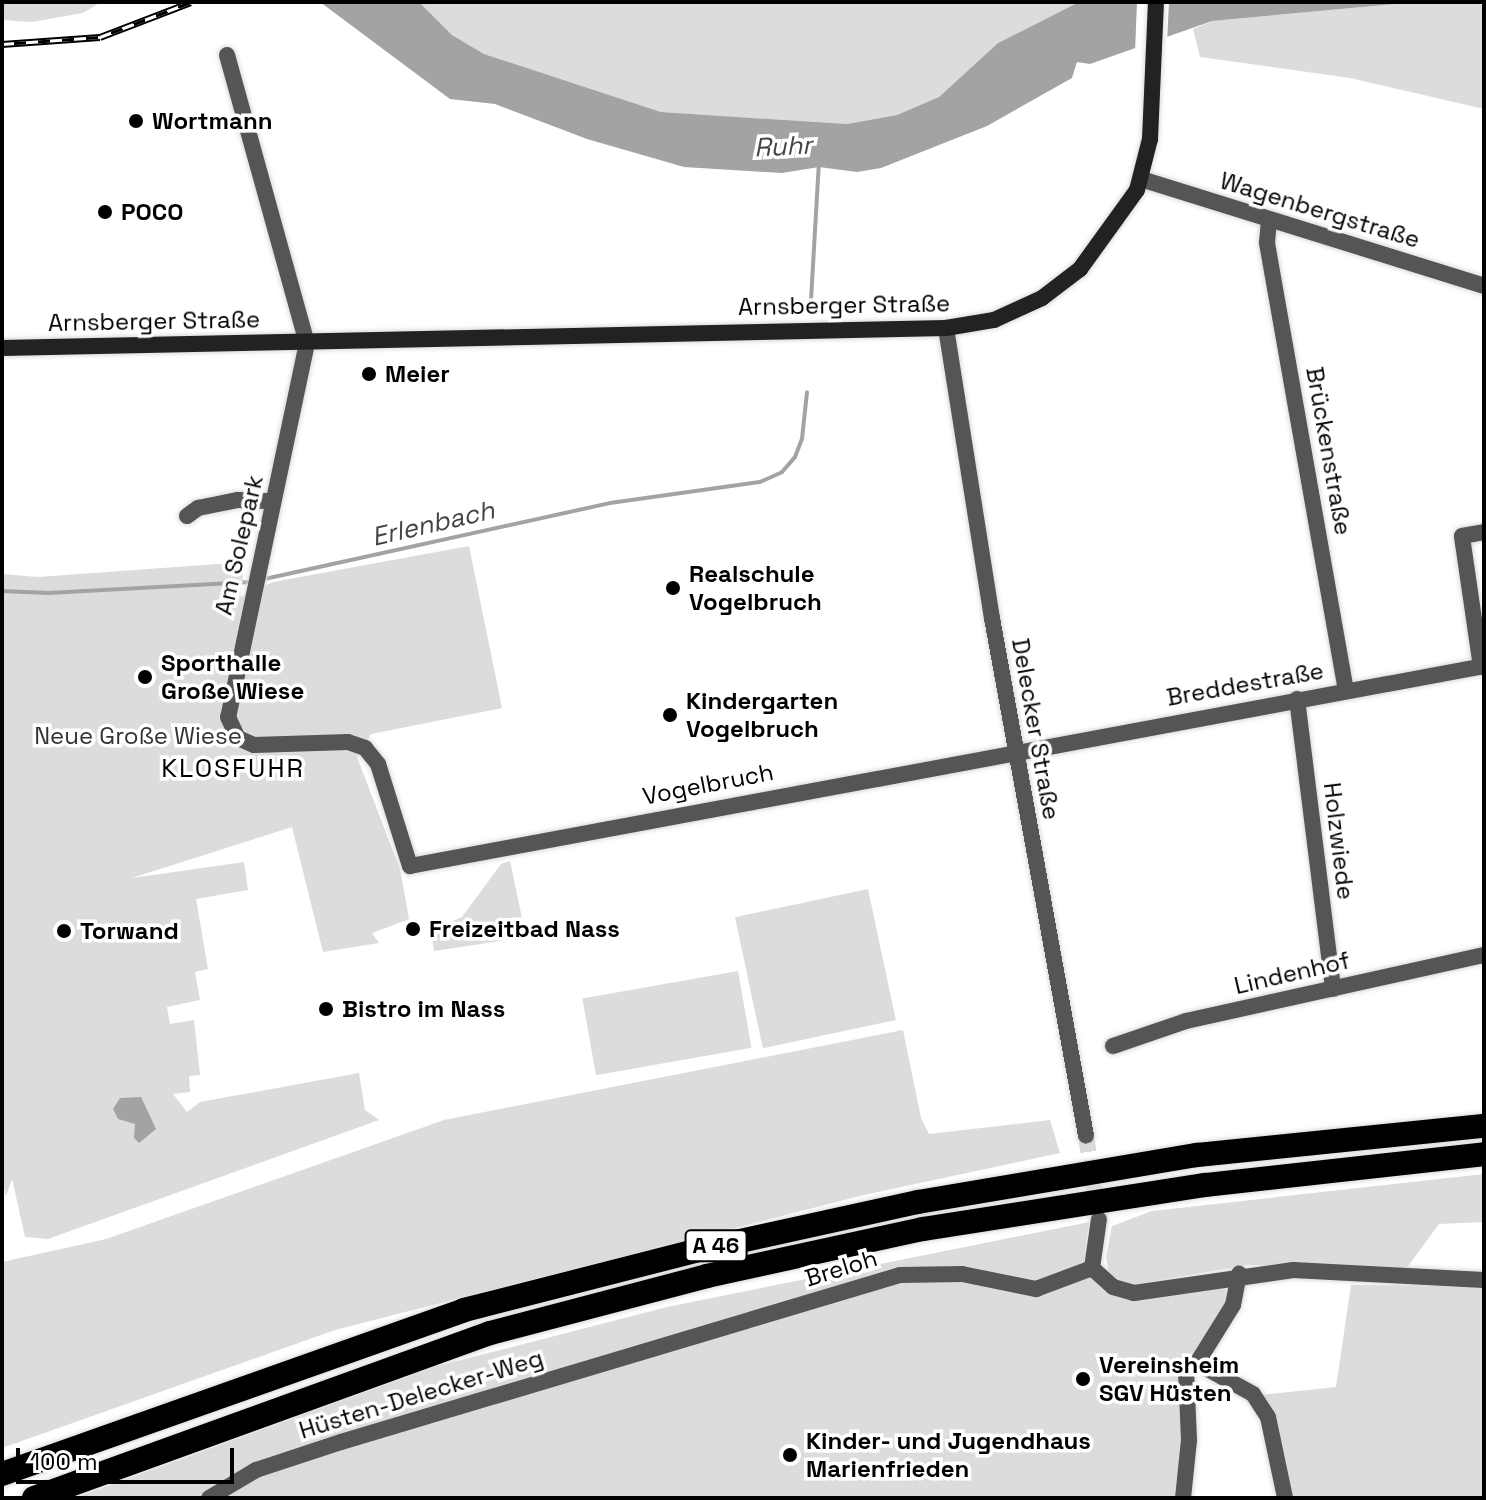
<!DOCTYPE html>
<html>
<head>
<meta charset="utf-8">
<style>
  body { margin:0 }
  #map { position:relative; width:1486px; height:1500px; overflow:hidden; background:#fff; font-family:"Space Grotesk",sans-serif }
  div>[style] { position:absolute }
  .green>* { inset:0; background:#dcdcdc; transform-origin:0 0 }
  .water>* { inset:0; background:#a3a3a3 }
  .pier>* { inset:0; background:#fff }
  .stream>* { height:4px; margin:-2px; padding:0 2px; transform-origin:2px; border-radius:2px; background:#a3a3a3 }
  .street-tunnel>* { height:16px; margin-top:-8px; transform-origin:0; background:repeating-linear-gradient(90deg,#d9d9d9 0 16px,transparent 0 24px) }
  .roads { filter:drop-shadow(0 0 2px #dbdbdb) drop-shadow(0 0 2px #dbdbdb) }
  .street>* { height:16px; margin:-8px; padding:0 8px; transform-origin:8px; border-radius:8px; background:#555 }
  .secondary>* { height:16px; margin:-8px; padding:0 8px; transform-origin:8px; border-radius:8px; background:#222 }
  .highway>* { height:24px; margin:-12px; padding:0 12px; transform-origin:12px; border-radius:12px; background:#000 }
  .rail>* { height:7px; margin-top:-3.5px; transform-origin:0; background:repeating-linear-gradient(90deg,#fff 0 12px,#000 0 24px); box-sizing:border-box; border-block:2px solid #000 }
  .dots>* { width:22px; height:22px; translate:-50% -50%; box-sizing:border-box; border:4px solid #fff; border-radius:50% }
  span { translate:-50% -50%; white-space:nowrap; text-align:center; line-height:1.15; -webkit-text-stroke:7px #fff; paint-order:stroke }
  .shield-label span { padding:2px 6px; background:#fff; border:2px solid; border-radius:6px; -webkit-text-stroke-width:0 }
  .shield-label { font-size:22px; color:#000; font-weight:700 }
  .poi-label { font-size:24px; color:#000; font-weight:700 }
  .left { translate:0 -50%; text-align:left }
  .street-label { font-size:24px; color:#000 }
  .park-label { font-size:24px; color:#333 }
  .water-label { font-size:26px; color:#444; font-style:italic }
  .neighbourhood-label { font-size:26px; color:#000; letter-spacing:2px }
  .frame { position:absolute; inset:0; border:4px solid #000; pointer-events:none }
  .scale { position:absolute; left:16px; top:1448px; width:218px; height:36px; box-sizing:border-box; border:4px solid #000; border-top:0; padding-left:10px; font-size:24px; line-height:28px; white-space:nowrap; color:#000; -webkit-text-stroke:6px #fff; paint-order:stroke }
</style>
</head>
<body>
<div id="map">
  <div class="green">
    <i style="clip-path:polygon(2px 2px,101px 2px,83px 13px,32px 22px,2px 20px)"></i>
    <i style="clip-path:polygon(419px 2px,1079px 2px,998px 43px,939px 97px,897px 115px,847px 124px,661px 112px,484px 54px,452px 35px)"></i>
    <i style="clip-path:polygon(1417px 2px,1484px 2px,1484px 109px,1350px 78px,1200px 57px,1193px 29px,1212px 21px)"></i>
    <i style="clip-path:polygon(469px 546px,502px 708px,371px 734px,357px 757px,400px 869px,411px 930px,404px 921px,372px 933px,379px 943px,323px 952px,292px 827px,132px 878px,244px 862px,248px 890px,196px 899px,208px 969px,195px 972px,200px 1000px,167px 1007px,170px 1024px,194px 1020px,200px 1075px,189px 1076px,190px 1092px,173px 1094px,187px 1112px,200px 1102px,359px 1073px,365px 1110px,379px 1120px,48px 1239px,25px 1237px,12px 1179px,6px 1196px,2px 1181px,2px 574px,38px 577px,245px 562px,240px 597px,273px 582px)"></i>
    <i style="clip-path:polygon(510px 861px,526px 937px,434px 951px,431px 930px,462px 917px,501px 864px)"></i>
    <i style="left:868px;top:889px;width:134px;height:136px;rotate:78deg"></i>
    <i style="left:738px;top:971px;width:78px;height:158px;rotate:80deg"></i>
    <i style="clip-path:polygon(903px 1030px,921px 1118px,929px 1134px,1050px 1120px,1060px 1153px,864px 1195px,335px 1330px,2px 1448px,2px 1262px,106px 1239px,444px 1120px)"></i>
    <i style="clip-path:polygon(1484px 1174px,1484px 1222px,1439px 1224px,1406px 1269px,1248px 1265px,1126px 1286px,1109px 1274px,1106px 1257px,1112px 1226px,1152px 1211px)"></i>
    <i style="clip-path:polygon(1089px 1222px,1085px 1251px,1097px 1285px,1119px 1295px,1222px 1286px,1229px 1297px,1182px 1375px,1185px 1427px,1178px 1498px,75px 1498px,434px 1367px,667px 1307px)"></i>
    <i style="clip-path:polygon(1351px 1285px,1484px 1286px,1484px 1498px,1290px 1498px,1260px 1395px,1336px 1387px)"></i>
  </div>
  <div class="water">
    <i style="clip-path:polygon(320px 2px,419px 2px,452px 35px,484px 54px,661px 112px,847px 124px,897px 115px,939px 97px,998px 43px,1079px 2px,1417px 2px,1212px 21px,1090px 64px,1077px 62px,1072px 78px,987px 126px,881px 168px,857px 172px,819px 167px,782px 173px,684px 167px,587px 139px,495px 104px,450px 99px)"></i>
    <i style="clip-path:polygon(141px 1097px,156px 1129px,139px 1143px,134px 1138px,135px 1124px,118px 1119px,113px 1109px,120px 1098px)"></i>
  </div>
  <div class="pier">
    <i style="clip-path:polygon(1137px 2px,1169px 2px,1167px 42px,1135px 52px)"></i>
  </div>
  <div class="stream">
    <i style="left:811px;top:300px;width:137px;rotate:-86.7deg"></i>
    <i style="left:260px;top:580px;width:358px;rotate:-12.4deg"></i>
    <i style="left:610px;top:503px;width:151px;rotate:-8deg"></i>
    <i style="left:760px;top:482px;width:24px;rotate:-24deg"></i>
    <i style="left:782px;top:472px;width:20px;rotate:-49deg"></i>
    <i style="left:795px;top:457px;width:19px;rotate:-69deg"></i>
    <i style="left:802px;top:439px;width:47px;rotate:-83.9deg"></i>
    <i style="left:2px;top:591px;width:46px;rotate:2.5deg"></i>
    <i style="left:48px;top:593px;width:203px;rotate:-3.1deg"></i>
  </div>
  <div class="street-tunnel">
    <i style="left:1086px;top:1136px;width:75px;rotate:81.5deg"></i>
  </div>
  <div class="roads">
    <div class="street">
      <i style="left:227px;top:55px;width:299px;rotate:74.5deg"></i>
      <i style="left:307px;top:343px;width:382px;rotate:101.9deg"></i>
      <i style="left:228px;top:717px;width:23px;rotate:65deg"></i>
      <i style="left:238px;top:738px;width:17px;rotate:24deg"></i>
      <i style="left:254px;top:745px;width:94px;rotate:-1.8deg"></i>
      <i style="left:348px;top:742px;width:18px;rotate:19deg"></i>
      <i style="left:365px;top:748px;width:21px;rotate:51deg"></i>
      <i style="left:378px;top:764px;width:107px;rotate:72.6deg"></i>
      <i style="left:410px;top:866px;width:1092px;rotate:-10.55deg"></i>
      <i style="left:1141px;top:179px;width:359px;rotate:17.3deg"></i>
      <i style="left:1269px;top:220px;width:23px;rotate:95deg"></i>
      <i style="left:1267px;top:243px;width:454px;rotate:80deg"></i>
      <i style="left:946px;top:328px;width:294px;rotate:81deg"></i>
      <i style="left:992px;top:618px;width:526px;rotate:79.71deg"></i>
      <i style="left:187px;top:516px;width:14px;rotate:-36deg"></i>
      <i style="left:198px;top:508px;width:41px;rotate:-11.3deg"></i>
      <i style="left:238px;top:500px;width:35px;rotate:2deg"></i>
      <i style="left:1481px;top:667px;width:132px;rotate:-98.3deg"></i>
      <i style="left:1462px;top:536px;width:22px;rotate:-10deg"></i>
      <i style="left:1297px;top:699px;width:292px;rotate:82.9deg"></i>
      <i style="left:1113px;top:1046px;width:77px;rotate:-18.9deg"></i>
      <i style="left:1186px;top:1021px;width:305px;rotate:-12.5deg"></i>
      <i style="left:1092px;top:1268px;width:28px;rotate:42deg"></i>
      <i style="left:1113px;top:1287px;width:22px;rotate:16deg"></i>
      <i style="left:1134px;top:1293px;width:161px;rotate:-8.2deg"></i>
      <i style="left:1293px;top:1270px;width:191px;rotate:3deg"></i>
      <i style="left:1092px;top:1268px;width:49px;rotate:-81.9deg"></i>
      <i style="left:1197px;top:1363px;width:64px;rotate:29deg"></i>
      <i style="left:1253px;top:1394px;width:27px;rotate:57deg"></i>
      <i style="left:1268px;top:1417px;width:83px;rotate:78.1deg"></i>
      <i style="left:209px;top:1498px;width:55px;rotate:-30.8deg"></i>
      <i style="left:256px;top:1470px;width:89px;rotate:-18.2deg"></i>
      <i style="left:341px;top:1442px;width:583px;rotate:-16.63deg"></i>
      <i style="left:900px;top:1275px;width:62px;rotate:-0.9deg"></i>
      <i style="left:962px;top:1274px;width:76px;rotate:11.5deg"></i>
      <i style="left:1036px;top:1289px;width:60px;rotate:-20.6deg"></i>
      <i style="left:1183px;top:1498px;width:58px;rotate:-84.1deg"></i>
      <i style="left:1189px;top:1440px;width:70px;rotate:-92.5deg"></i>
      <i style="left:1186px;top:1370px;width:13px;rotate:-32deg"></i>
      <i style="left:1197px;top:1363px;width:68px;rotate:-58.2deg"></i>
      <i style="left:1233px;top:1305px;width:32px;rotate:-79deg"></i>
    </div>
    <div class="secondary">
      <i style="left:2px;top:348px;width:944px;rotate:-1.21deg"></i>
      <i style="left:946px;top:328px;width:49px;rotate:-9.5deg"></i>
      <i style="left:994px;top:320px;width:53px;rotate:-24.6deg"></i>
      <i style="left:1042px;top:298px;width:48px;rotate:-37.3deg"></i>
      <i style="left:1080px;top:269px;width:97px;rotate:-54.2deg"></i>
      <i style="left:1137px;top:190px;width:53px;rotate:-75.7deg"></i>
      <i style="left:1150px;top:139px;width:137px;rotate:-87.5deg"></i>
    </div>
    <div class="highway">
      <i style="left:2px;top:1474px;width:490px;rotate:-19.5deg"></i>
      <i style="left:464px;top:1310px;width:248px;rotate:-14.3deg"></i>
      <i style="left:704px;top:1249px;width:219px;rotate:-12.4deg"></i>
      <i style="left:918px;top:1202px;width:283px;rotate:-9.6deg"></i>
      <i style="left:1197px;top:1155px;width:288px;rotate:-5.8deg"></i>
      <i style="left:34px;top:1498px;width:485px;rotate:-19.9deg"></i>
      <i style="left:490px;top:1333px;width:224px;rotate:-14.7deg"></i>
      <i style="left:707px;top:1276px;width:221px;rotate:-12.3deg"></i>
      <i style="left:923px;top:1229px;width:285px;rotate:-8.9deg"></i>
      <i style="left:1205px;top:1185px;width:281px;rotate:-6.3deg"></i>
    </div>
  </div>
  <div class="rail">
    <i style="left:2px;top:44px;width:98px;rotate:-4.1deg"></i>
    <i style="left:100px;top:37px;width:97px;rotate:-21deg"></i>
  </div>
  <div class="dots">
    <i style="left:136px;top:121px;background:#000"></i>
    <i style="left:105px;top:212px;background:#000"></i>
    <i style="left:369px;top:374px;background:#000"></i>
    <i style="left:673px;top:588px;background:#000"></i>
    <i style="left:145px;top:677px;background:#000"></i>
    <i style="left:670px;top:715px;background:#000"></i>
    <i style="left:413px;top:929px;background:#000"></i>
    <i style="left:64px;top:931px;background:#000"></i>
    <i style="left:326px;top:1009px;background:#000"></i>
    <i style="left:1083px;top:1379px;background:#000"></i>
    <i style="left:790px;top:1455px;background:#000"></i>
  </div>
  <div class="shield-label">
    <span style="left:716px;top:1246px">A 46</span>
  </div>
  <div class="poi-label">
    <span class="left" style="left:152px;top:121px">Wortmann</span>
    <span class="left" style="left:121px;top:212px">POCO</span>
    <span class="left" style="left:385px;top:374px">Meier</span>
    <span class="left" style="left:689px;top:588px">Realschule<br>Vogelbruch</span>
    <span class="left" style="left:161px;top:677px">Sporthalle<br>Große Wiese</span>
    <span class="left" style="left:686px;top:715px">Kindergarten<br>Vogelbruch</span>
    <span class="left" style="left:429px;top:929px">Freizeitbad Nass</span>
    <span class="left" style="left:80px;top:931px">Torwand</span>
    <span class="left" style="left:342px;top:1009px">Bistro im Nass</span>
    <span class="left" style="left:1099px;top:1379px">Vereinsheim<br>SGV Hüsten</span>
    <span class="left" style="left:806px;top:1455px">Kinder- und Jugendhaus<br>Marienfrieden</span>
  </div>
  <div class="street-label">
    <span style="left:1320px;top:210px;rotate:17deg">Wagenbergstraße</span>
    <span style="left:844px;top:305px;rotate:-1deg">Arnsberger Straße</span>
    <span style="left:154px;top:321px;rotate:-1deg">Arnsberger Straße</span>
    <span style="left:1329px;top:451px;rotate:80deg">Brückenstraße</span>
    <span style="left:239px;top:545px;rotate:-77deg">Am Solepark</span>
    <span style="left:1245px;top:684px;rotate:-10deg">Breddestraße</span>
    <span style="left:1036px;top:729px;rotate:80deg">Delecker Straße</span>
    <span style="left:708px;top:784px;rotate:-11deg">Vogelbruch</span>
    <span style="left:1339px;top:841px;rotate:83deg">Holzwiede</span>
    <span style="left:1292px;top:973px;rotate:-13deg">Lindenhof</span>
    <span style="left:841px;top:1268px;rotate:-17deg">Breloh</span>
    <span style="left:421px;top:1394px;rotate:-17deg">Hüsten-Delecker-Weg</span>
  </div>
  <div class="park-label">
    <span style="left:138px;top:736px">Neue Große Wiese</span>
  </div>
  <div class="water-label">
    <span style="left:783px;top:147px;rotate:-3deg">Ruhr</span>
    <span style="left:433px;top:524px;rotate:-13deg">Erlenbach</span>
  </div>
  <div class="neighbourhood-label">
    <span style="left:233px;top:769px">KLOSFUHR</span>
  </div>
  <div class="frame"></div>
  <div class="scale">100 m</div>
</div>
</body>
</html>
